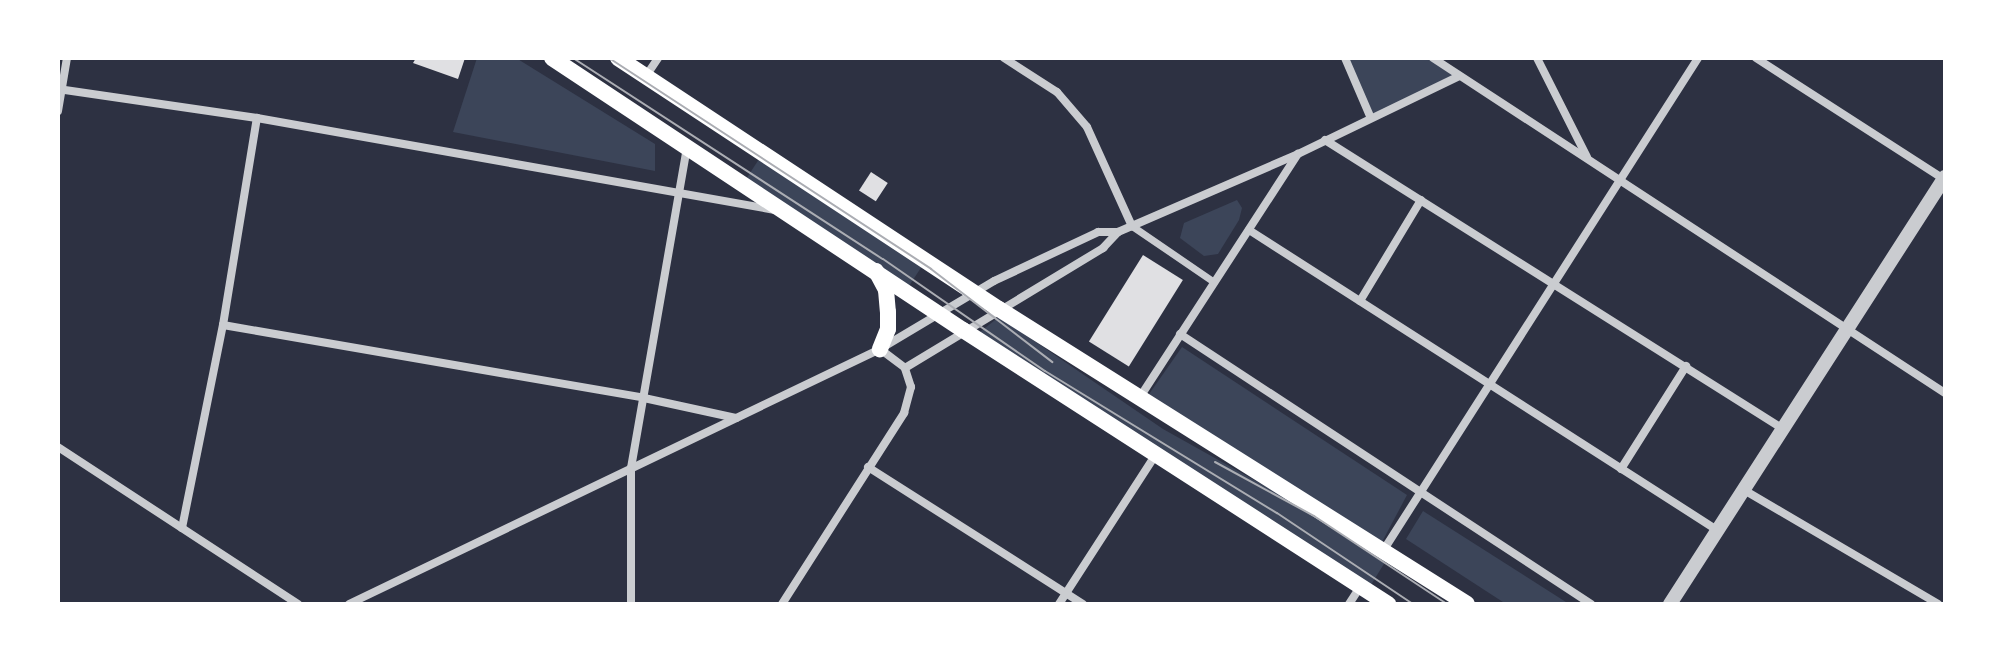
<!DOCTYPE html>
<html>
<head>
<meta charset="utf-8">
<style>
  body { margin:0 }
  #map { position:relative; width:2003px; height:662px; overflow:hidden; background:#2d3142; font-family:"Source Serif 4",serif }
  div>[style] { position:absolute }
  .green>* { inset:0; background:#3c4559; transform-origin:0 0 }
  .building>* { inset:0; background:#e0e0e3; transform-origin:0 0 }
  .pedestrian>* { height:7px; margin:-3.5px; padding:0 3.5px; transform-origin:3.5px; border-radius:3.5px; background:#caccd0 }
  .minor>* { height:8px; margin:-4px; padding:0 4px; transform-origin:4px; border-radius:4px; background:#caccd0 }
  .tertiary>* { height:14px; margin:-7px; padding:0 7px; transform-origin:7px; border-radius:7px; background:#caccd0 }
  .secondary>* { height:16px; margin:-8px; padding:0 8px; transform-origin:8px; border-radius:8px; background:#fff }
  .tram>* { height:2px; margin:-1px; padding:0 1px; transform-origin:1px; border-radius:1px; background:#abadb3 }
  span { translate:-50% -50%; white-space:nowrap; text-align:center; line-height:1.15; -webkit-text-stroke:7px #fff; paint-order:stroke }
  .frame { position:absolute; inset:0; border:60px solid #fff; pointer-events:none }
</style>
</head>
<body>
<div id="map">
  <div class="green">
    <i style="clip-path:polygon(477px 58px,516px 58px,655px 144px,655px 171px,453px 132px)"></i>
    <i style="clip-path:polygon(1345px 58px,1433px 58px,1459px 76px,1370px 116px)"></i>
    <i style="left:761px;top:156px;width:195px;height:30px;rotate:33deg"></i>
    <i style="clip-path:polygon(1237px 200px,1242px 208px,1239px 220px,1218px 254px,1204px 256px,1180px 238px,1184px 223px)"></i>
    <i style="clip-path:polygon(999px 317px,1163px 429px,1315px 514px,1387px 559px,1369px 588px,976px 335px)"></i>
    <i style="clip-path:polygon(1182px 347px,1407px 495px,1382px 542px,1147px 397px)"></i>
    <i style="clip-path:polygon(1423px 511px,1569px 604px,1506px 604px,1406px 539px)"></i>
  </div>
  <div class="building">
    <i style="clip-path:polygon(416px 58px,465px 58px,458px 79px,413px 63px)"></i>
    <i style="left:871px;top:172px;width:20px;height:22px;rotate:33deg"></i>
    <i style="left:1143px;top:255px;width:47px;height:102px;rotate:32deg"></i>
  </div>
  <div class="pedestrian">
    <i style="left:1132px;top:226px;width:99px;rotate:34.3deg"></i>
  </div>
  <div class="minor">
    <i style="left:1004px;top:58px;width:63px;rotate:32.7deg"></i>
    <i style="left:1057px;top:92px;width:46px;rotate:49.4deg"></i>
    <i style="left:1087px;top:127px;width:109px;rotate:65.6deg"></i>
    <i style="left:1345px;top:58px;width:63px;rotate:66.7deg"></i>
    <i style="left:1433px;top:58px;width:612px;rotate:33.2deg"></i>
    <i style="left:1537px;top:58px;width:111px;rotate:63.2deg"></i>
    <i style="left:1756px;top:58px;width:224px;rotate:32.8deg"></i>
    <i style="left:646px;top:76px;width:22px;rotate:-56deg"></i>
    <i style="left:58px;top:89px;width:201px;rotate:8.3deg"></i>
    <i style="left:257px;top:118px;width:526px;rotate:10.07deg"></i>
    <i style="left:58px;top:111px;width:54px;rotate:-80.4deg"></i>
    <i style="left:1325px;top:140px;width:542px;rotate:32.25deg"></i>
    <i style="left:1249px;top:230px;width:556px;rotate:32.66deg"></i>
    <i style="left:1360px;top:301px;width:118px;rotate:-58.9deg"></i>
    <i style="left:223px;top:325px;width:427px;rotate:9.8deg"></i>
    <i style="left:644px;top:398px;width:94px;rotate:12.3deg"></i>
    <i style="left:1180px;top:334px;width:492px;rotate:33.3deg"></i>
    <i style="left:880px;top:349px;width:31px;rotate:37deg"></i>
    <i style="left:905px;top:368px;width:232px;rotate:-31.2deg"></i>
    <i style="left:1103px;top:248px;width:22px;rotate:-47deg"></i>
    <i style="left:1118px;top:232px;width:196px;rotate:-23.4deg"></i>
    <i style="left:1298px;top:154px;width:179px;rotate:-25.8deg"></i>
    <i style="left:1140px;top:397px;width:290px;rotate:-57deg"></i>
    <i style="left:58px;top:447px;width:287px;rotate:33.2deg"></i>
    <i style="left:868px;top:467px;width:255px;rotate:32.5deg"></i>
    <i style="left:1621px;top:469px;width:122px;rotate:-57.7deg"></i>
    <i style="left:1744px;top:490px;width:225px;rotate:30.4deg"></i>
    <i style="left:182px;top:528px;width:207px;rotate:-78.6deg"></i>
    <i style="left:223px;top:325px;width:210px;rotate:-80.7deg"></i>
    <i style="left:1383px;top:551px;width:585px;rotate:-57.42deg"></i>
    <i style="left:349px;top:604px;width:589px;rotate:-25.65deg"></i>
    <i style="left:880px;top:349px;width:133px;rotate:-30.8deg"></i>
    <i style="left:994px;top:281px;width:115px;rotate:-25.2deg"></i>
    <i style="left:1098px;top:232px;width:20px"></i>
    <i style="left:631px;top:604px;width:136px;rotate:-90deg"></i>
    <i style="left:631px;top:468px;width:327px;rotate:-80.1deg"></i>
    <i style="left:782px;top:604px;width:227px;rotate:-57.4deg"></i>
    <i style="left:904px;top:413px;width:27px;rotate:-75deg"></i>
    <i style="left:911px;top:387px;width:20px;rotate:-108deg"></i>
    <i style="left:1059px;top:604px;width:179px;rotate:-57.1deg"></i>
    <i style="left:1349px;top:604px;width:20px;rotate:-57deg"></i>
  </div>
  <div class="tertiary">
    <i style="left:1670px;top:604px;width:508px;rotate:-57.22deg"></i>
  </div>
  <div class="secondary">
    <i style="left:552px;top:58px;width:493px;rotate:33.5deg"></i>
    <i style="left:963px;top:330px;width:506px;rotate:32.81deg"></i>
    <i style="left:618px;top:58px;width:456px;rotate:33.4deg"></i>
    <i style="left:999px;top:309px;width:553px;rotate:32.22deg"></i>
    <i style="left:876px;top:271px;width:21px;rotate:62deg"></i>
    <i style="left:886px;top:290px;width:22px;rotate:85deg"></i>
    <i style="left:888px;top:312px;width:17px;rotate:90deg"></i>
    <i style="left:888px;top:329px;width:22px;rotate:112deg"></i>
  </div>
  <div class="tram">
    <i style="left:573px;top:58px;width:369px;rotate:33deg"></i>
    <i style="left:883px;top:259px;width:197px;rotate:34.7deg"></i>
    <i style="left:1045px;top:371px;width:272px;rotate:31.5deg"></i>
    <i style="left:1277px;top:513px;width:164px;rotate:33.8deg"></i>
    <i style="left:609px;top:58px;width:385px;rotate:33.2deg"></i>
    <i style="left:931px;top:269px;width:153px;rotate:37.5deg"></i>
    <i style="left:1215px;top:462px;width:113px;rotate:28.6deg"></i>
    <i style="left:1314px;top:516px;width:159px;rotate:33.5deg"></i>
  </div>
  <div class="frame"></div>
</div>
</body>
</html>
